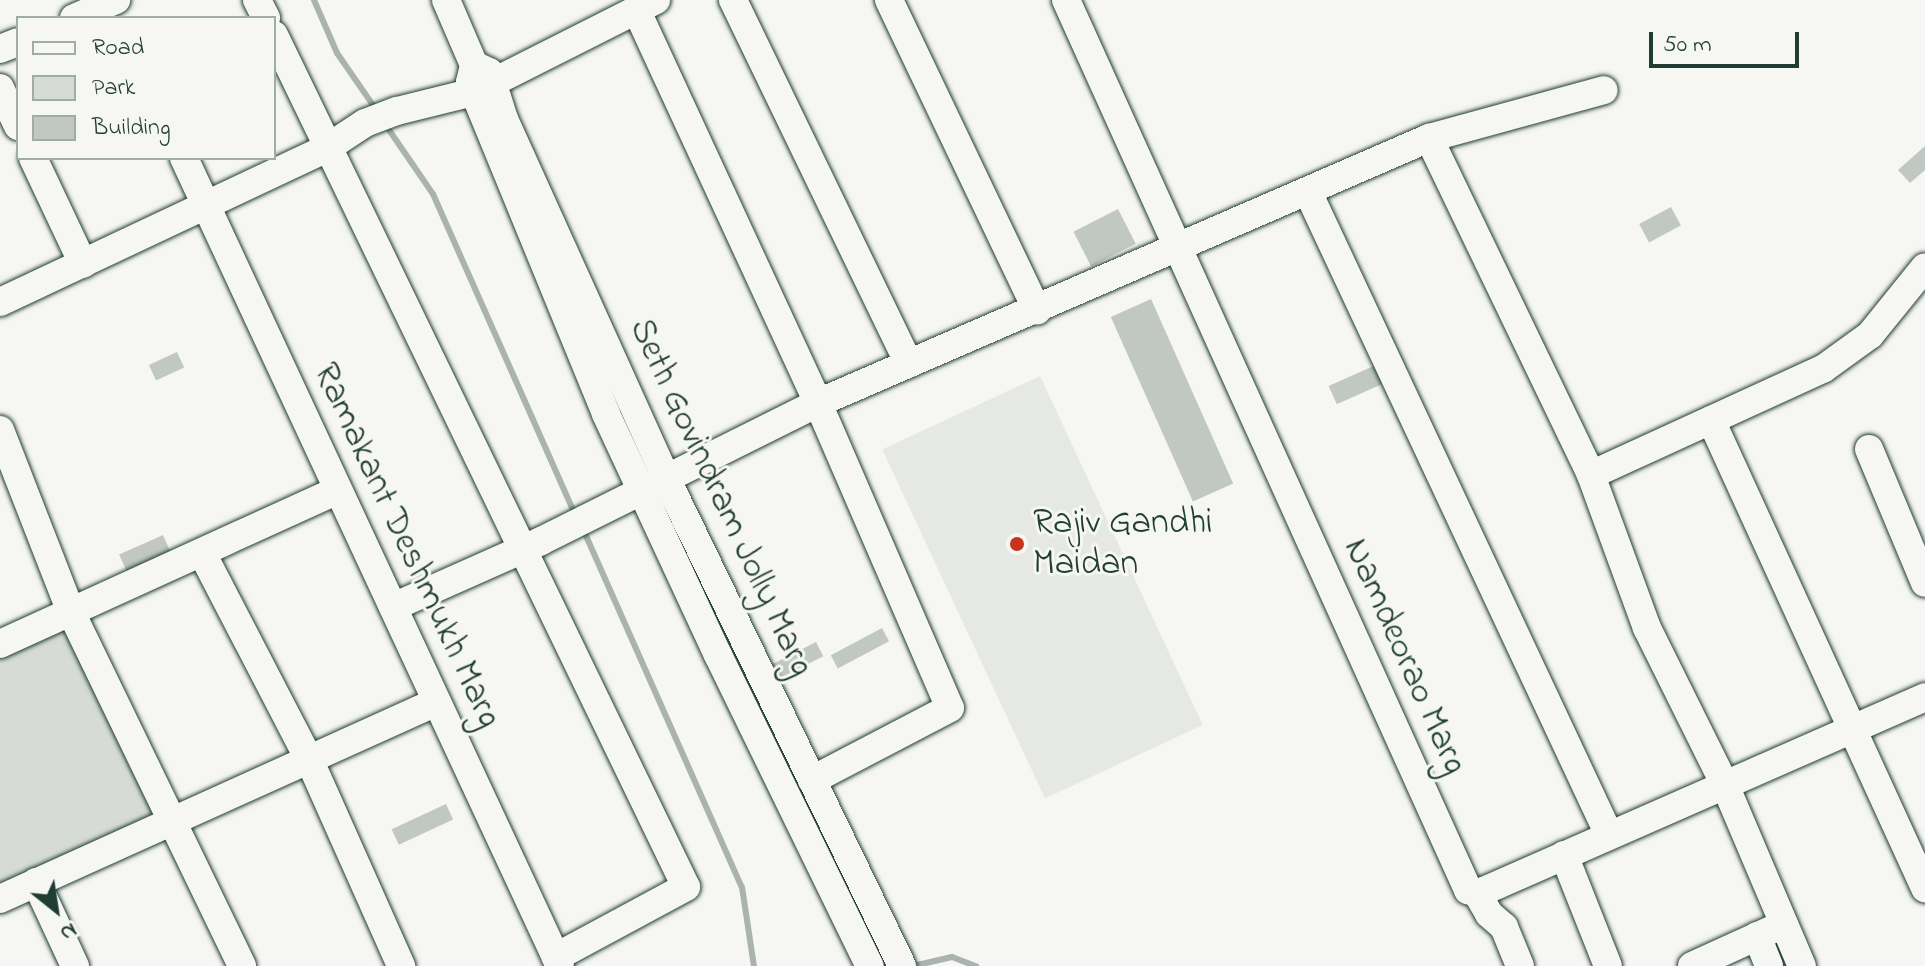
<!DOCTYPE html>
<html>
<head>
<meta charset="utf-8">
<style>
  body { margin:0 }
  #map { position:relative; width:1925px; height:966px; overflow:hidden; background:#f6f6f2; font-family:"Indie Flower",sans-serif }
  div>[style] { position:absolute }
  .built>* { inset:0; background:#e6e8e4; transform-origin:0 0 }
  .green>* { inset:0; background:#d6dbd6 }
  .stream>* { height:6px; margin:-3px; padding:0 3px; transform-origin:3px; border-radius:3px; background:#aab3ae }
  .building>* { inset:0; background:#c1c8c3; transform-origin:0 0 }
  .roads { filter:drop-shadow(0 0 2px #1f3d34) drop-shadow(0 0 2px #1f3d34) }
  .minor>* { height:28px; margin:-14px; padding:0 14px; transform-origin:14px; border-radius:14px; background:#f6f6f2 }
  .dots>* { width:22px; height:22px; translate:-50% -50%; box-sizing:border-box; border:4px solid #f6f6f2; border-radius:50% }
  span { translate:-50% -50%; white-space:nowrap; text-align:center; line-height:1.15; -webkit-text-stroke:6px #f6f6f2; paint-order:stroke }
  .street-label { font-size:36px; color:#1f3d34 }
  .poi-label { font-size:36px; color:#1f3d34 }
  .left { translate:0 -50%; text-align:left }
  .legend { position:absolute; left:16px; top:16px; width:260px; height:144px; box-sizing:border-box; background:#f6f6f2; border:2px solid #a0aca6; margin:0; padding:10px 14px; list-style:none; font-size:24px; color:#1f3d34 }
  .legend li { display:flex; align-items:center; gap:16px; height:40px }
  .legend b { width:40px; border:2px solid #a0aca6 }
  .north { position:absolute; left:16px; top:870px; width:80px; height:80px; -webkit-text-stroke:6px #f6f6f2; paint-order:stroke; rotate:150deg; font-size:22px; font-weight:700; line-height:32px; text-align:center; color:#1f3d34 }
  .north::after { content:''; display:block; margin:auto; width:28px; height:36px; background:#1f3d34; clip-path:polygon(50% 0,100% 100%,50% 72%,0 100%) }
  .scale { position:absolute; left:1649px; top:32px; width:150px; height:36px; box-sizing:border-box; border:4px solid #1f3d34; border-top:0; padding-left:10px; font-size:24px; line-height:28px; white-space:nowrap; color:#1f3d34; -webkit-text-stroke:6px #f6f6f2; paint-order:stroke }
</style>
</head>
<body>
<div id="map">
  <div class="built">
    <i style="left:1040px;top:376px;width:385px;height:174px;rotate:65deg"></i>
  </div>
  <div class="green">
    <i style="clip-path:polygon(71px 612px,174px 820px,0 899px,0 644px)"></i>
  </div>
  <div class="stream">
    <i style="left:314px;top:0;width:58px;rotate:66.5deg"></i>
    <i style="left:337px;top:53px;width:70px;rotate:55.4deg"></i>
    <i style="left:385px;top:124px;width:85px;rotate:55.6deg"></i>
    <i style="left:433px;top:194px;width:352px;rotate:66.1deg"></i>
    <i style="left:583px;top:529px;width:392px;rotate:66.1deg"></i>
    <i style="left:742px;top:887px;width:80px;rotate:81.4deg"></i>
    <i style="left:913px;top:966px;width:40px;rotate:-13deg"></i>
    <i style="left:952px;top:957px;width:26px;rotate:21deg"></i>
  </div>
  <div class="building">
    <i style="clip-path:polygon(1925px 146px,1925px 170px,1910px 183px,1898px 170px)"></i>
    <i style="left:1671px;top:207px;width:21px;height:36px;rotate:62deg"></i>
    <i style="left:1118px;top:209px;width:39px;height:50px;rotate:63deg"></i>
    <i style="left:1151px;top:299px;width:202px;height:44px;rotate:66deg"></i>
    <i style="left:177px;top:352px;width:17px;height:31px;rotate:65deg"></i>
    <i style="left:1378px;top:364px;width:20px;height:54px;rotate:66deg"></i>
    <i style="left:163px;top:535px;width:20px;height:48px;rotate:66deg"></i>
    <i style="left:882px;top:628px;width:15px;height:58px;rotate:62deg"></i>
    <i style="left:816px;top:642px;width:16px;height:53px;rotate:63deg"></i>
    <i style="left:446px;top:804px;width:17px;height:60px;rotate:65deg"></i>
  </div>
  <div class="roads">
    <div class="minor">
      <i style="left:257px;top:0;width:20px;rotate:63deg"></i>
      <i style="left:446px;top:0;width:71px;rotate:66.7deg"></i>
      <i style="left:733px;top:0;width:404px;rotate:64.2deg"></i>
      <i style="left:889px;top:0;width:344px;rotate:64.5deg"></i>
      <i style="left:1066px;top:0;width:977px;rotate:65.69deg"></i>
      <i style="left:1468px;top:890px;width:9px;rotate:18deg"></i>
      <i style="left:1477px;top:893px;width:9px;rotate:-18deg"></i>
      <i style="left:1486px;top:890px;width:480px;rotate:-23.7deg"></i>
      <i style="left:636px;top:9px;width:434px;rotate:65.2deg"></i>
      <i style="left:818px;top:403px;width:332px;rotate:66.6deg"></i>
      <i style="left:950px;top:708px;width:156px;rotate:152.4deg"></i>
      <i style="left:74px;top:18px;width:46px;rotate:-23.2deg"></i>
      <i style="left:274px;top:35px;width:946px;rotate:64.19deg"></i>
      <i style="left:686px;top:887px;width:148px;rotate:151.7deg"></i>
      <i style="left:0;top:49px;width:19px;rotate:-21deg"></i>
      <i style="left:474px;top:65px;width:17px;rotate:25deg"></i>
      <i style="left:489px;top:72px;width:49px;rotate:72.3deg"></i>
      <i style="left:504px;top:119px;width:396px;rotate:65.7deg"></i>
      <i style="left:667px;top:480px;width:540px;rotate:64.19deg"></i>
      <i style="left:474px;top:65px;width:17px;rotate:103deg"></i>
      <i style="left:470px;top:82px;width:359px;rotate:67.7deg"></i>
      <i style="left:606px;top:414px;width:266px;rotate:65.1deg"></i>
      <i style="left:718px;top:655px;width:346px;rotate:64deg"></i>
      <i style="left:0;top:88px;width:42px;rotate:64.7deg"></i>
      <i style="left:1429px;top:138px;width:374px;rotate:64.3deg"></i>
      <i style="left:1591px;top:475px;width:163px;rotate:69.9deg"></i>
      <i style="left:1647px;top:628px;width:175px;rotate:63.6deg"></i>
      <i style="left:1725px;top:785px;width:197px;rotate:67deg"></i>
      <i style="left:33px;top:158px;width:117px;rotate:64.7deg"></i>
      <i style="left:184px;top:158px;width:891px;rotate:65.05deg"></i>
      <i style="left:1308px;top:192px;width:710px;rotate:64.91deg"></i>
      <i style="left:0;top:302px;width:361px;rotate:-25.2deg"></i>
      <i style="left:327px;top:148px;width:45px;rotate:-33.3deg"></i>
      <i style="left:365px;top:123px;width:34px;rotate:-21deg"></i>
      <i style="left:397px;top:111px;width:79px;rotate:-13.9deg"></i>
      <i style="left:474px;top:92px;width:204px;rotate:-26.8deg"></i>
      <i style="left:1711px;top:420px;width:515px;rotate:65.43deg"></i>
      <i style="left:0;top:430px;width:195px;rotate:68.7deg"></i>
      <i style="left:71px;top:612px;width:393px;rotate:64.2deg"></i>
      <i style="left:1869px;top:449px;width:145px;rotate:67.3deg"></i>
      <i style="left:1591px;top:475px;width:255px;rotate:-24.6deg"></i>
      <i style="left:1823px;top:369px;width:58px;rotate:-35.9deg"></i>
      <i style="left:1870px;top:335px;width:87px;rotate:-51deg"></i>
      <i style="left:202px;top:553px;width:232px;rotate:62.6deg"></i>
      <i style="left:309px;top:759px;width:227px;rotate:66deg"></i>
      <i style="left:393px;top:607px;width:162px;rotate:-24deg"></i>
      <i style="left:541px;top:541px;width:309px;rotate:-26.5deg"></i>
      <i style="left:818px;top:403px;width:666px;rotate:-23.45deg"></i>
      <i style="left:1429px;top:138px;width:181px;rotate:-15.3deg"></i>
      <i style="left:0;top:644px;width:371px;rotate:-24.5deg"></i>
      <i style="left:1564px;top:855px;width:119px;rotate:68.4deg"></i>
      <i style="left:36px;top:882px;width:93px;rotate:65.1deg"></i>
      <i style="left:1477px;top:893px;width:24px;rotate:60deg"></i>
      <i style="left:1489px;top:914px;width:20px;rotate:41deg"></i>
      <i style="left:1504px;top:927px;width:42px;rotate:67.7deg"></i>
      <i style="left:0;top:899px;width:479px;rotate:-24.3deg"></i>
      <i style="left:1757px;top:936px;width:32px;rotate:68deg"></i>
      <i style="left:1692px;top:966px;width:101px;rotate:-24.5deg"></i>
    </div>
  </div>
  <div class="dots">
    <i style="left:1017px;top:544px;background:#c8321e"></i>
  </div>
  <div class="street-label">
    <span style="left:720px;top:498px;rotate:65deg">Seth Govindram Jolly Marg</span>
    <span style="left:406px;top:546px;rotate:65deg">Ramakant Deshmukh Marg</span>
    <span style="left:1404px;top:657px;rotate:66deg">Namdeorao Marg</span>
  </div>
  <div class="poi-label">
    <span class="left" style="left:1033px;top:544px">Rajiv Gandhi<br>Maidan</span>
  </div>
  <ul class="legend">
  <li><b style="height:10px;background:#f6f6f2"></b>Road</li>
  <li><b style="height:22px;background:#d6dbd6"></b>Park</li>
  <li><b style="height:22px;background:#c1c8c3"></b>Building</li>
  </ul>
  <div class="north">N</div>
  <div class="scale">50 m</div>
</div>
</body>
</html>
